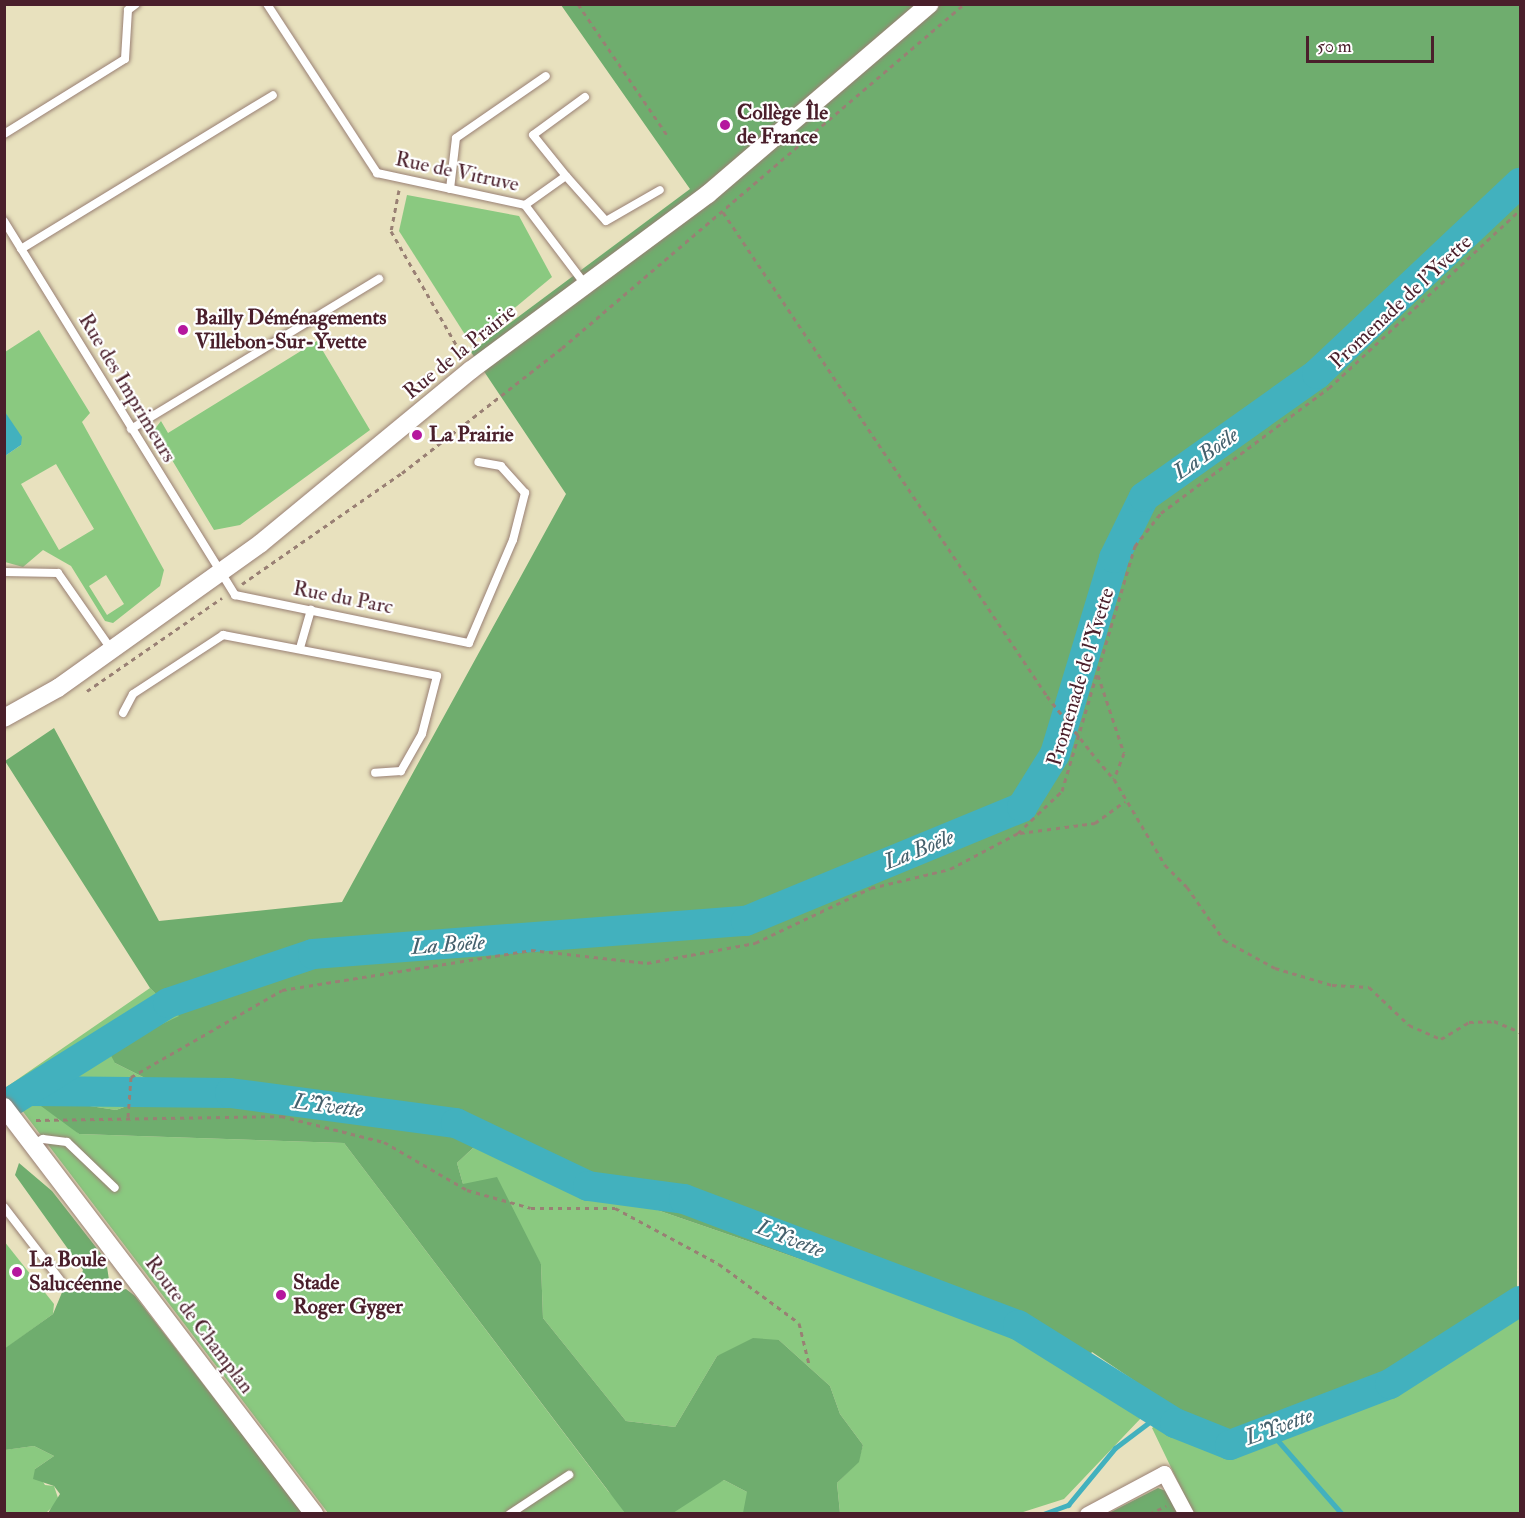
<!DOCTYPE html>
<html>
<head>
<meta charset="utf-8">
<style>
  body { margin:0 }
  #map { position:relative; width:1525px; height:1518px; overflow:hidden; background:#e8e1be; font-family:"IM FELL Double Pica",serif }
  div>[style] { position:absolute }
  .green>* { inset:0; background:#8ac980 }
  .forest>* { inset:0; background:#6fad6e }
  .water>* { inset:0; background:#42b1be }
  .stream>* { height:5px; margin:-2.5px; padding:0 2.5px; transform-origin:2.5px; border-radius:2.5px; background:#42b1be }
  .river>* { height:30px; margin:-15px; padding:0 15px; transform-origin:15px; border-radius:15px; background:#42b1be }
  .path>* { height:3px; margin-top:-1.5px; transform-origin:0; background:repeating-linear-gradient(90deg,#998074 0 4.5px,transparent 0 9px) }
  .roads { filter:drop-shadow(0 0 2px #998074) drop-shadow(0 0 2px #998074) }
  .service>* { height:8px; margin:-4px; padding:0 4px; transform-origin:4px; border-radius:4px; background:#fff }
  .minor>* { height:15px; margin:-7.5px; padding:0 7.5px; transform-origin:7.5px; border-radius:7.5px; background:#fff }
  .tertiary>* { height:18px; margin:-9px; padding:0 9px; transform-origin:9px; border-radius:9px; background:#fff }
  .path-bridge>* { height:3px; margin-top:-1.5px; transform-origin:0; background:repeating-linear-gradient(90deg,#998074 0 4.5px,transparent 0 9px) }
  .dots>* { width:16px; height:16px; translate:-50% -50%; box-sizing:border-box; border:3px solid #fff; border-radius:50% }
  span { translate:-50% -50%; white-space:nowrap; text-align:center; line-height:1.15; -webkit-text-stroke:4.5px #fff; paint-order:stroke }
  .poi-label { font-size:21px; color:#4a1f2b; font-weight:700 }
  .left { translate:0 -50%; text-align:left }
  .street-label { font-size:21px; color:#4a1f2b }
  .water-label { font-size:22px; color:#46616d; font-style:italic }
  .frame { position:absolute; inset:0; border:6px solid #4a1f2b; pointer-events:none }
  .scale { position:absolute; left:1306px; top:36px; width:128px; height:27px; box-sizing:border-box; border:3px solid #4a1f2b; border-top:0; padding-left:8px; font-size:18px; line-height:21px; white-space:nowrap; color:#4a1f2b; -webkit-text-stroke:4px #fff; paint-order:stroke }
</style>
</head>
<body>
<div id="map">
  <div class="green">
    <i style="clip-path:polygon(407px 195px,519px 216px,552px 277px,471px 344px,399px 231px)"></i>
    <i style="clip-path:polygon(evenodd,39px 330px,90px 413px,82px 422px,164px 570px,160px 586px,113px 623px,105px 621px,71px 566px,43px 550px,23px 567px,5px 562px,5px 456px,21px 445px,5px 412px,5px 352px,39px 330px,56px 464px,94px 529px,59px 550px,21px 484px,56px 464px,39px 330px,106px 575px,124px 604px,107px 615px,89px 586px,106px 575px)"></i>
    <i style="clip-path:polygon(317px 341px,370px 430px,240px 525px,214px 530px,154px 430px,161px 421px,168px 433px)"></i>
    <i style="clip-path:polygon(150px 988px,180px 1016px,115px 1063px,145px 1078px,140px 1101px,116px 1110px,90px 1106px,58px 1081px,40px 1099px,79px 1134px,344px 1143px,608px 1491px,632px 1513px,328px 1513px,5px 1088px)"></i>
    <i style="clip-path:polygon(474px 1147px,1029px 1338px,1142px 1417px,1064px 1499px,1020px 1513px,840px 1513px,837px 1483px,858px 1462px,863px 1445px,840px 1414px,830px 1386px,779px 1340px,717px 1356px,675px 1427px,626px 1421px,543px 1318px,541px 1264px,463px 1184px,457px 1163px)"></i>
    <i style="clip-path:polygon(4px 1241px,54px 1304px,53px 1314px,5px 1349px)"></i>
    <i style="clip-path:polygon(1520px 1301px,1520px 1513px,1193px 1513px,1152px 1428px,1159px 1423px,1232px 1454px,1390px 1384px)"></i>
    <i style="clip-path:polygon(34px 1446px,54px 1456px,35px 1469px,45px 1485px,54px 1486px,59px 1501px,46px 1513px,5px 1513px,4px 1450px)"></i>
    <i style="clip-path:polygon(724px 1480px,747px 1492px,750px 1514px,653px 1514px)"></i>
  </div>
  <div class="forest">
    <i style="clip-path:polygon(561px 5px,1520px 5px,1517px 1289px,1349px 1393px,1273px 1426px,1249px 1433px,1225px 1431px,1182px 1413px,1092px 1352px,1077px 1373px,1029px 1338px,474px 1147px,457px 1163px,463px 1184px,497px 1177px,541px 1264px,543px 1318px,626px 1421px,675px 1427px,717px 1356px,753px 1338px,779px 1340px,830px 1386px,840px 1414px,863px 1445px,859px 1462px,837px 1483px,840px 1513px,743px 1513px,747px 1492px,724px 1480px,673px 1513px,625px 1513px,344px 1143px,79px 1134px,41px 1106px,47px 1088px,58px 1081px,90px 1106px,116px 1110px,140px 1101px,145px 1078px,115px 1063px,108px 1050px,179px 1016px,150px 988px,5px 761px,54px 728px,159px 921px,342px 902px,566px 494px,471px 352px,690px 189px)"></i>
    <i style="clip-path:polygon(19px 1163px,52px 1191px,106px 1260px,111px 1293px,126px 1289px,135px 1296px,303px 1513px,48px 1513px,60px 1494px,54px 1486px,33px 1479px,35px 1469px,54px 1456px,34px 1446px,5px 1450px,4px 1349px,53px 1314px,63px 1290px,80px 1280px,83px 1270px,15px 1175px)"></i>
    <i style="clip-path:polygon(1158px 1488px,1171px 1493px,1182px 1514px,1107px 1514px)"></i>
  </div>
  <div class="water">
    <i style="clip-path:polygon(5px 412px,22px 437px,21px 445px,5px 456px)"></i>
  </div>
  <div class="stream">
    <i style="left:1271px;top:1433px;width:108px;rotate:48.8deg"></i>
    <i style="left:1043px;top:1514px;width:27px;rotate:-20deg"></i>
    <i style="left:1068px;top:1505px;width:74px;rotate:-50.5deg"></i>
    <i style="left:1115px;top:1448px;width:56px;rotate:-37.1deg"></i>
  </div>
  <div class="river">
    <i style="left:31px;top:1091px;width:199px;rotate:0.6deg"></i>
    <i style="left:230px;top:1093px;width:228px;rotate:7.6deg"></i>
    <i style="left:456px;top:1123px;width:146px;rotate:25.5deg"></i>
    <i style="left:588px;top:1186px;width:97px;rotate:7.7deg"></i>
    <i style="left:684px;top:1199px;width:357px;rotate:20.7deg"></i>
    <i style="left:1018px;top:1325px;width:185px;rotate:32deg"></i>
    <i style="left:1175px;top:1423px;width:59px;rotate:21.8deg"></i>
    <i style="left:1230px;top:1445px;width:171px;rotate:-20.9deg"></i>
    <i style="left:1390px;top:1384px;width:154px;rotate:-32.6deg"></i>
    <i style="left:4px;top:1106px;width:194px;rotate:-32.1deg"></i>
    <i style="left:168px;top:1003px;width:153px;rotate:-18.7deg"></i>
    <i style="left:313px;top:954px;width:434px;rotate:-4.4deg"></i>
    <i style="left:746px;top:921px;width:299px;rotate:-22.4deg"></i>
    <i style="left:1022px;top:807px;width:62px;rotate:-58.1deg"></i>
    <i style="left:1055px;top:754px;width:205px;rotate:-73.2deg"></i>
    <i style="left:1114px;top:558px;width:68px;rotate:-63.8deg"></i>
    <i style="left:1144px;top:497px;width:212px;rotate:-35.4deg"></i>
    <i style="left:1317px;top:374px;width:279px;rotate:-43.3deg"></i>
  </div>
  <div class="path">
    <i style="left:578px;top:4px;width:162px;rotate:55.8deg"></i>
    <i style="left:399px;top:190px;width:42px;rotate:101deg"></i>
    <i style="left:391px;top:231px;width:143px;rotate:60.2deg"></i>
    <i style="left:723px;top:212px;width:582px;rotate:56.2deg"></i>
    <i style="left:242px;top:584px;width:195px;rotate:-34.8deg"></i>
    <i style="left:402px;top:473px;width:203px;rotate:-38deg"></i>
    <i style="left:562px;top:348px;width:529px;rotate:-40.55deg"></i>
    <i style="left:1098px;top:675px;width:82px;rotate:71.6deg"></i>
    <i style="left:1124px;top:753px;width:28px;rotate:111deg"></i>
    <i style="left:87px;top:691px;width:164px;rotate:-34.6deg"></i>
    <i style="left:1091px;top:752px;width:35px;rotate:50deg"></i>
    <i style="left:1114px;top:779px;width:100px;rotate:59.3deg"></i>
    <i style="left:1165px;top:865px;width:31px;rotate:45deg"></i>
    <i style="left:1187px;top:887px;width:65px;rotate:55.1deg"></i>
    <i style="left:1224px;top:940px;width:58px;rotate:28.8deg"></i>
    <i style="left:1275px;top:968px;width:59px;rotate:16.6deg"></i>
    <i style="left:1332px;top:985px;width:37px;rotate:3deg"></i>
    <i style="left:1369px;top:987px;width:55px;rotate:43.5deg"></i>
    <i style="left:1409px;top:1025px;width:35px;rotate:24deg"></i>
    <i style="left:1441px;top:1039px;width:33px;rotate:-31deg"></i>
    <i style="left:1469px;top:1022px;width:25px;rotate:-2deg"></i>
    <i style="left:1494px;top:1021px;width:28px;rotate:23deg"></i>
    <i style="left:1020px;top:833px;width:76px;rotate:-7.6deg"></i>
    <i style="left:1095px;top:823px;width:37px;rotate:-36deg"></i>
    <i style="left:128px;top:1117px;width:40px;rotate:-85.7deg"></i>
    <i style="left:131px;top:1077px;width:174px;rotate:-29.9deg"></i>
    <i style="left:282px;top:990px;width:252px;rotate:-9.1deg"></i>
    <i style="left:531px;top:950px;width:117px;rotate:6.4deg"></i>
    <i style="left:647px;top:963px;width:110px;rotate:-10.5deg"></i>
    <i style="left:755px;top:943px;width:128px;rotate:-25.4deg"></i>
    <i style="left:871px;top:888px;width:81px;rotate:-13.5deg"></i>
    <i style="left:950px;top:869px;width:77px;rotate:-27.9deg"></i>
    <i style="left:1018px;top:833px;width:61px;rotate:-43.7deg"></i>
    <i style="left:1062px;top:791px;width:256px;rotate:-73.4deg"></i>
    <i style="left:1135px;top:546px;width:42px;rotate:-51.8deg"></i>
    <i style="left:1161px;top:513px;width:209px;rotate:-36.7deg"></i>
    <i style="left:1329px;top:388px;width:261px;rotate:-43deg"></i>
    <i style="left:36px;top:1120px;width:245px;rotate:-0.9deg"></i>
    <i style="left:281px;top:1116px;width:106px;rotate:14.2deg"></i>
    <i style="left:384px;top:1142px;width:96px;rotate:30deg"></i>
    <i style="left:467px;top:1190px;width:66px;rotate:15.7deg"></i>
    <i style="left:531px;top:1208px;width:84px"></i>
    <i style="left:615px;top:1208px;width:118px;rotate:28.3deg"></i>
    <i style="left:719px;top:1264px;width:99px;rotate:36.4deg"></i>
    <i style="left:799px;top:1323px;width:42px;rotate:76.3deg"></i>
    <i style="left:1149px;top:1514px;width:19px;rotate:-25deg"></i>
  </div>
  <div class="roads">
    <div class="service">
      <i style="left:267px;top:4px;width:202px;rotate:56.9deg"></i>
      <i style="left:377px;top:173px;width:151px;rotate:12.2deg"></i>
      <i style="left:525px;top:205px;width:98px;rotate:52.9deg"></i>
      <i style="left:585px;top:97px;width:64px;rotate:143.8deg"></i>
      <i style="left:533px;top:135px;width:53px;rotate:51.2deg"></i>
      <i style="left:566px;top:176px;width:60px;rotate:48.4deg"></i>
      <i style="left:606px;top:221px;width:62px;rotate:-29.9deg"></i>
      <i style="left:4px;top:134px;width:142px;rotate:-31.8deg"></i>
      <i style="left:125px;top:59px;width:49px;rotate:-86.5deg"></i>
      <i style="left:128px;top:10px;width:10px;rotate:-37deg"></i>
      <i style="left:450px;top:189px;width:51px;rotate:-83.3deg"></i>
      <i style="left:456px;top:138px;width:109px;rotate:-34.6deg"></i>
      <i style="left:525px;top:205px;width:50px;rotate:-35.3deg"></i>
      <i style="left:4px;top:221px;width:440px;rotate:58.3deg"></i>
      <i style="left:235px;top:595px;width:239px;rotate:11.6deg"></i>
      <i style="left:469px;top:643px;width:112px;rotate:-66.9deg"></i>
      <i style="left:513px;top:540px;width:49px;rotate:-75.7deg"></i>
      <i style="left:525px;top:493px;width:36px;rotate:-132deg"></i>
      <i style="left:501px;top:466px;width:23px;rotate:-170deg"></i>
      <i style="left:21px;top:249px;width:295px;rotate:-31.4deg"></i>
      <i style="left:131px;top:429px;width:290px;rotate:-31.2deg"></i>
      <i style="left:4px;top:572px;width:54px;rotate:1.1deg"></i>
      <i style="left:58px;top:573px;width:93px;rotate:55.1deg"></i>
      <i style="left:300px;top:648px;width:40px;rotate:-74deg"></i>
      <i style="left:123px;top:713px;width:21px;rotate:-62deg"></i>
      <i style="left:133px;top:694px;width:108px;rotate:-33.2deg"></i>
      <i style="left:223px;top:635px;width:218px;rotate:10.8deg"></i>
      <i style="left:437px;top:676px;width:60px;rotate:104.5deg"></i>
      <i style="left:422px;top:734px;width:43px;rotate:119.6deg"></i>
      <i style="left:401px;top:771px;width:26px;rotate:176deg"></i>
      <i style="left:33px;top:1144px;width:11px;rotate:-27deg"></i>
      <i style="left:43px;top:1139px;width:24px;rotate:7deg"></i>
      <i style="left:67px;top:1142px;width:66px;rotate:43.8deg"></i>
      <i style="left:4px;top:1207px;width:93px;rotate:52.4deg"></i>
      <i style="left:510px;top:1514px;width:71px;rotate:-33.5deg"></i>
    </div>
    <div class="minor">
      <i style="left:1087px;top:1514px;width:87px;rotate:-28deg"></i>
      <i style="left:1164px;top:1473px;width:47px;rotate:61.8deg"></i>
    </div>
    <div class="tertiary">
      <i style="left:4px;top:718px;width:62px;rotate:-29.1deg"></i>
      <i style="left:58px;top:688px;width:249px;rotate:-35.5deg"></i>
      <i style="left:261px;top:543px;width:272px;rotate:-39.5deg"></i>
      <i style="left:471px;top:370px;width:295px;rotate:-36.6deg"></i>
      <i style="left:708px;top:194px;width:292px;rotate:-40.6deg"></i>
      <i style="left:4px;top:1107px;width:512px;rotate:52.7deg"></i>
    </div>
  </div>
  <div class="path-bridge">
    <i style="left:1047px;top:696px;width:71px;rotate:51.8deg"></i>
  </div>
  <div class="dots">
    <i style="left:725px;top:125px;background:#b5179e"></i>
    <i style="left:183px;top:330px;background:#b5179e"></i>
    <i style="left:417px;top:435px;background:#b5179e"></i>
    <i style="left:17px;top:1272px;background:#b5179e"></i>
    <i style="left:281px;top:1295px;background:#b5179e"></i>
  </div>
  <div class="poi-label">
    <span class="left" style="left:737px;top:125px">Collège Île<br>de France</span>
    <span class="left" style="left:195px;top:330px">Bailly Déménagements<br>Villebon-Sur-Yvette</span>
    <span class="left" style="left:429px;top:435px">La Prairie</span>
    <span class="left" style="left:29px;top:1272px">La Boule<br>Salucéenne</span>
    <span class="left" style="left:293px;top:1295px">Stade<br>Roger Gyger</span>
  </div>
  <div class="street-label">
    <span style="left:457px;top:172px;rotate:12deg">Rue de Vitruve</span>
    <span style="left:1401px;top:302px;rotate:-43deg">Promenade de l'Yvette</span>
    <span style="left:460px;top:352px;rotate:-39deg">Rue de la Prairie</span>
    <span style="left:127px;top:388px;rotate:59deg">Rue des Imprimeurs</span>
    <span style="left:343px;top:598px;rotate:11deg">Rue du Parc</span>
    <span style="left:1081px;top:677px;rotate:-73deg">Promenade de l'Yvette</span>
    <span style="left:199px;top:1325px;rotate:53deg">Route de Champlan</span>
  </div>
  <div class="water-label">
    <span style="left:1206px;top:454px;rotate:-35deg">La Boële</span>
    <span style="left:919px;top:850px;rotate:-22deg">La Boële</span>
    <span style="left:448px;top:945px;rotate:-4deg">La Boële</span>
    <span style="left:328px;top:1106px;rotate:7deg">L'Yvette</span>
    <span style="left:790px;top:1239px;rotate:21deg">L'Yvette</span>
    <span style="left:1279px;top:1427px;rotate:-20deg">L'Yvette</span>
  </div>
  <div class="frame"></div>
  <div class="scale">50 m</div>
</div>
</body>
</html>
